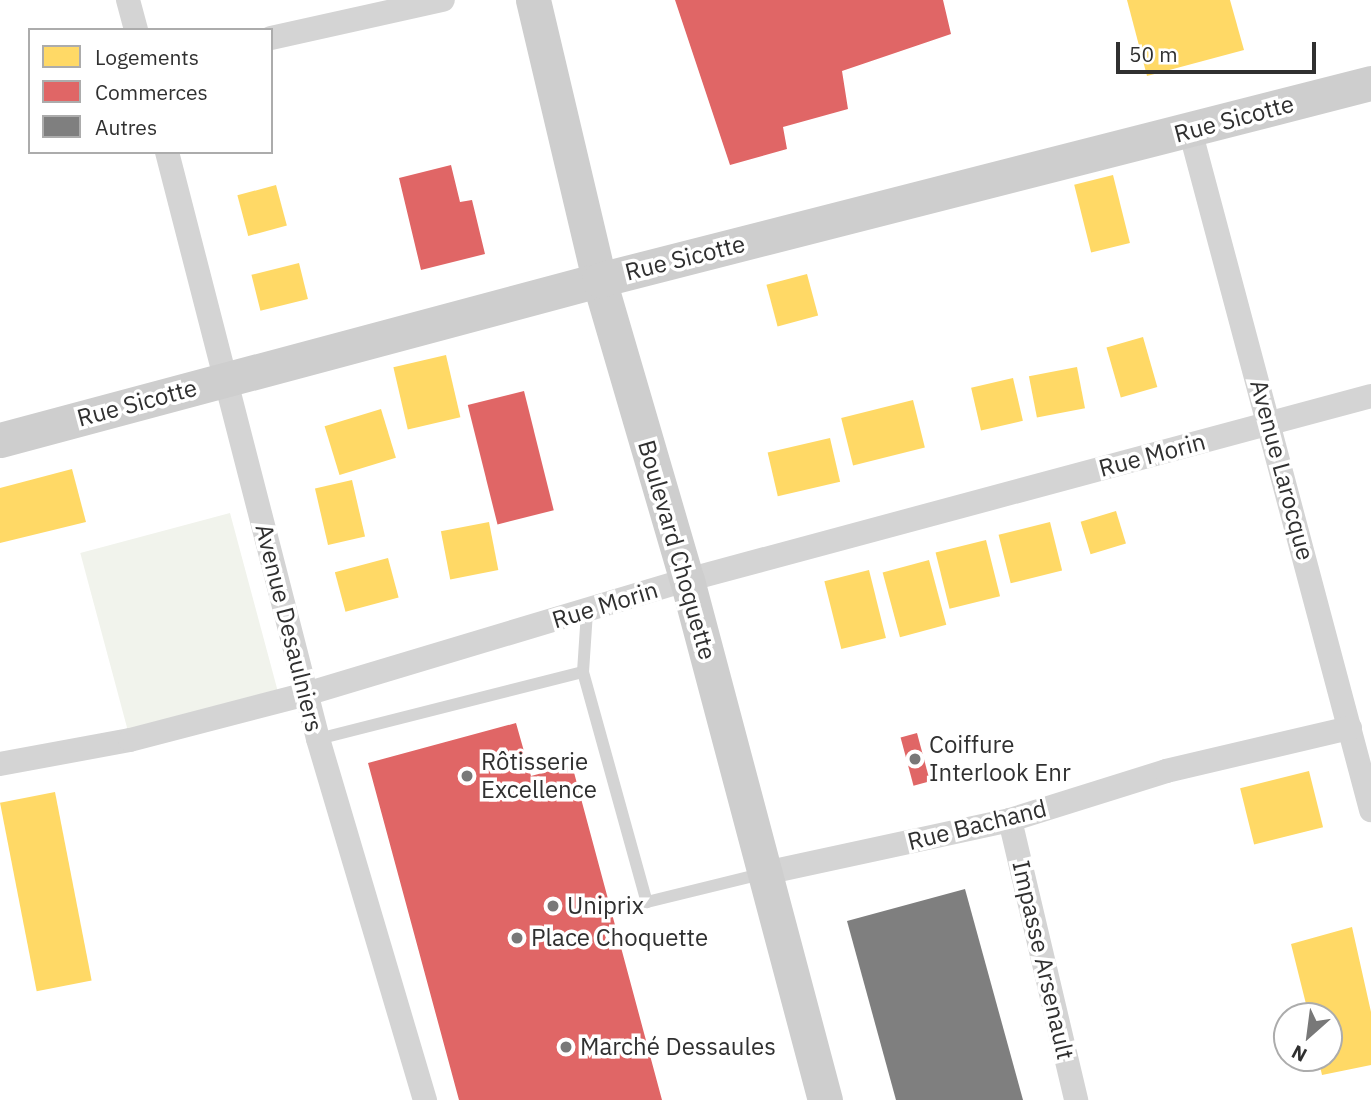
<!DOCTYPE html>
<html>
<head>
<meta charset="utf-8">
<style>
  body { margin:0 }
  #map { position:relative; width:1371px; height:1100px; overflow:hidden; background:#fff; font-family:"IBM Plex Sans",sans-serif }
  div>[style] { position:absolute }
  .green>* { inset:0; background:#f1f3ec; transform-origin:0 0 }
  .homes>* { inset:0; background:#ffd966; transform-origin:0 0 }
  .shops>* { inset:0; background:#e06666; transform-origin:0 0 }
  .building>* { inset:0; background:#7f7f7f }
  .lane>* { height:12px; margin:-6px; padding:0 6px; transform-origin:6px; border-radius:6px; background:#d4d4d4 }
  .street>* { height:24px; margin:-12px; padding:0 12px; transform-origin:12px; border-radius:12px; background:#d4d4d4 }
  .secondary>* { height:35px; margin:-17.5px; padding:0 17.5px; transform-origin:17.5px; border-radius:17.5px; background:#cecece }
  .dots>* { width:19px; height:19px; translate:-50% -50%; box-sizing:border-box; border:4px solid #fff; border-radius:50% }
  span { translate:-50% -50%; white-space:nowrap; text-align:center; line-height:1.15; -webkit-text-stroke:7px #fff; paint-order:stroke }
  .street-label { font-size:24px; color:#303030 }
  .poi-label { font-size:24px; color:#303030 }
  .left { translate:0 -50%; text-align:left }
  .legend { position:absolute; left:28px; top:28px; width:245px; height:126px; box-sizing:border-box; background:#fff; border:2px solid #acacac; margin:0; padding:9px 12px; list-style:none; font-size:21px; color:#303030 }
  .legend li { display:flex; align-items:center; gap:14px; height:35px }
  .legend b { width:35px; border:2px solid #acacac }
  .north { position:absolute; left:1273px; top:1002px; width:70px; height:70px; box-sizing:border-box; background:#fff; border:2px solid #acacac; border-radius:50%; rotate:208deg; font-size:19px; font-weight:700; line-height:28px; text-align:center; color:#303030 }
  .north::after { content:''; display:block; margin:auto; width:24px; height:32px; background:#787878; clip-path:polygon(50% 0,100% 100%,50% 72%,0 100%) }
  .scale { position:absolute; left:1116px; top:42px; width:200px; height:32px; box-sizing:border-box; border:4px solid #303030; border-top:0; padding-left:9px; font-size:21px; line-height:24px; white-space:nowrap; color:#303030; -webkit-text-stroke:5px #fff; paint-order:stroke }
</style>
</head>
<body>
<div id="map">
  <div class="green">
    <i style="left:230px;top:513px;width:195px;height:155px;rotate:75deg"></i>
  </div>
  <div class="homes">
    <i style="clip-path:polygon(1127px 0,1230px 0,1244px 50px,1147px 76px)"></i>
    <i style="left:1113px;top:175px;width:70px;height:40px;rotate:76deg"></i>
    <i style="left:276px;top:185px;width:42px;height:40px;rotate:75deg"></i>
    <i style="left:299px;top:263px;width:37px;height:49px;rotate:76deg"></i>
    <i style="left:807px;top:274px;width:43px;height:42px;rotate:75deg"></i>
    <i style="left:1143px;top:337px;width:52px;height:38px;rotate:74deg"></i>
    <i style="left:446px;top:355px;width:64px;height:54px;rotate:77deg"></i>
    <i style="left:1077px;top:367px;width:42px;height:49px;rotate:79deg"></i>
    <i style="left:1013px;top:378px;width:44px;height:43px;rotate:77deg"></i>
    <i style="left:913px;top:400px;width:49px;height:74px;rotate:76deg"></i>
    <i style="left:381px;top:409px;width:51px;height:59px;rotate:73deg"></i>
    <i style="left:830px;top:438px;width:45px;height:64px;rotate:77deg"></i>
    <i style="clip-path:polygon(72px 469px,86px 522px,0 543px,0 488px)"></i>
    <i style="left:352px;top:480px;width:58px;height:38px;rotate:77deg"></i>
    <i style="left:1116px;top:511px;width:34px;height:37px;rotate:73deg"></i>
    <i style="left:489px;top:522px;width:49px;height:49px;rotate:79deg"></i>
    <i style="left:1050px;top:522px;width:50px;height:53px;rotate:76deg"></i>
    <i style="left:986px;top:540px;width:58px;height:52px;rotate:76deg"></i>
    <i style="left:388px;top:558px;width:41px;height:55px;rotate:75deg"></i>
    <i style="left:929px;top:560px;width:67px;height:48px;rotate:75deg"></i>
    <i style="left:869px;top:570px;width:70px;height:46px;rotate:76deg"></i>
    <i style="left:1309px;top:771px;width:58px;height:71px;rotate:76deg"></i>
    <i style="left:55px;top:792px;width:192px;height:56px;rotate:79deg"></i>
    <i style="clip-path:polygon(1352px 927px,1371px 1012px,1371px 1065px,1322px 1075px,1318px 1058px,1329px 1058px,1329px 1016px,1309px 1016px,1291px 944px)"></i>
  </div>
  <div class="shops">
    <i style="clip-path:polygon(675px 0,943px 0,951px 34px,842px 71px,848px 109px,783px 127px,787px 149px,730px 165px)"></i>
    <i style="clip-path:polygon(451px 165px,460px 202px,472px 200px,485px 254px,421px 270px,399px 178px)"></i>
    <i style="left:524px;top:391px;width:123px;height:58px;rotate:76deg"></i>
    <i style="clip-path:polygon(516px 723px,531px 776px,572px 765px,662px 1100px,459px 1100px,368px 763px)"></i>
    <i style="left:917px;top:733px;width:50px;height:17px;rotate:75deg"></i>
  </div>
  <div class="building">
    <i style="clip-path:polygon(965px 889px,1023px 1100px,896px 1100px,847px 921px)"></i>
  </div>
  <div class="lane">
    <i style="left:583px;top:672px;width:61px;rotate:-86.2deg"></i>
    <i style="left:318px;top:739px;width:273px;rotate:-14.2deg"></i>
    <i style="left:583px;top:672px;width:239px;rotate:74.5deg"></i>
    <i style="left:647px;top:902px;width:117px;rotate:-13.8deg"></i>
  </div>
  <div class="street">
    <i style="left:128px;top:0;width:31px;rotate:75deg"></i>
    <i style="left:271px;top:38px;width:176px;rotate:-12.5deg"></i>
    <i style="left:1190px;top:130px;width:704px;rotate:75.09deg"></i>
    <i style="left:167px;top:152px;width:606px;rotate:75.57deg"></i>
    <i style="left:318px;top:739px;width:377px;rotate:73.5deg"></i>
    <i style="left:0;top:764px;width:132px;rotate:-10.5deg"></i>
    <i style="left:130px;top:740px;width:182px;rotate:-14.6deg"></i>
    <i style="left:306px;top:694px;width:398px;rotate:-16.7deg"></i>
    <i style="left:687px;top:580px;width:708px;rotate:-15.06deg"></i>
    <i style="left:1010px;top:820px;width:288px;rotate:76.7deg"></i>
    <i style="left:765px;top:873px;width:251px;rotate:-12.2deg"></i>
    <i style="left:1010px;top:820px;width:164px;rotate:-17.4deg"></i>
    <i style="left:1166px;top:771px;width:189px;rotate:-13.2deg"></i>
  </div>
  <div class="secondary">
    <i style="left:533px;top:0;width:288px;rotate:76.7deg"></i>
    <i style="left:599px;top:280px;width:313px;rotate:73.7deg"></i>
    <i style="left:687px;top:580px;width:538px;rotate:75.14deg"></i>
    <i style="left:0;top:440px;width:620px;rotate:-14.96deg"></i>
    <i style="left:599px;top:280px;width:797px;rotate:-14.32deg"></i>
  </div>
  <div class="dots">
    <i style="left:915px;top:759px;background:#787878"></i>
    <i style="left:467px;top:776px;background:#787878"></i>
    <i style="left:553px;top:906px;background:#787878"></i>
    <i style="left:517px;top:938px;background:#787878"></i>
    <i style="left:566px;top:1047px;background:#787878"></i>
  </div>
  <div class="street-label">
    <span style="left:1234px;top:119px;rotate:-15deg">Rue Sicotte</span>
    <span style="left:685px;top:258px;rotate:-14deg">Rue Sicotte</span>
    <span style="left:137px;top:403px;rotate:-15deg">Rue Sicotte</span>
    <span style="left:1152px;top:455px;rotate:-15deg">Rue Morin</span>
    <span style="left:1282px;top:470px;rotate:75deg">Avenue Larocque</span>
    <span style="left:677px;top:550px;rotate:74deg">Boulevard Choquette</span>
    <span style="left:605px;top:605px;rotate:-17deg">Rue Morin</span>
    <span style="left:289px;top:628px;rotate:76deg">Avenue Desaulniers</span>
    <span style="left:977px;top:825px;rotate:-14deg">Rue Bachand</span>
    <span style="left:1043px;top:960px;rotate:77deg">Impasse Arsenault</span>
  </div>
  <div class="poi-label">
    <span class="left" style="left:929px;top:759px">Coiffure<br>Interlook Enr</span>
    <span class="left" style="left:481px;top:776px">Rôtisserie<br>Excellence</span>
    <span class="left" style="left:567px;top:906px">Uniprix</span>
    <span class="left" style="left:531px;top:938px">Place Choquette</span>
    <span class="left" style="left:580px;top:1047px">Marché Dessaules</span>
  </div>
  <ul class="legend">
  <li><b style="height:19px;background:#ffd966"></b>Logements</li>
  <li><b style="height:19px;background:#e06666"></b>Commerces</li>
  <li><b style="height:19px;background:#7f7f7f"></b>Autres</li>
  </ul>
  <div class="north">N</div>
  <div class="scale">50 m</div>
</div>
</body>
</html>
